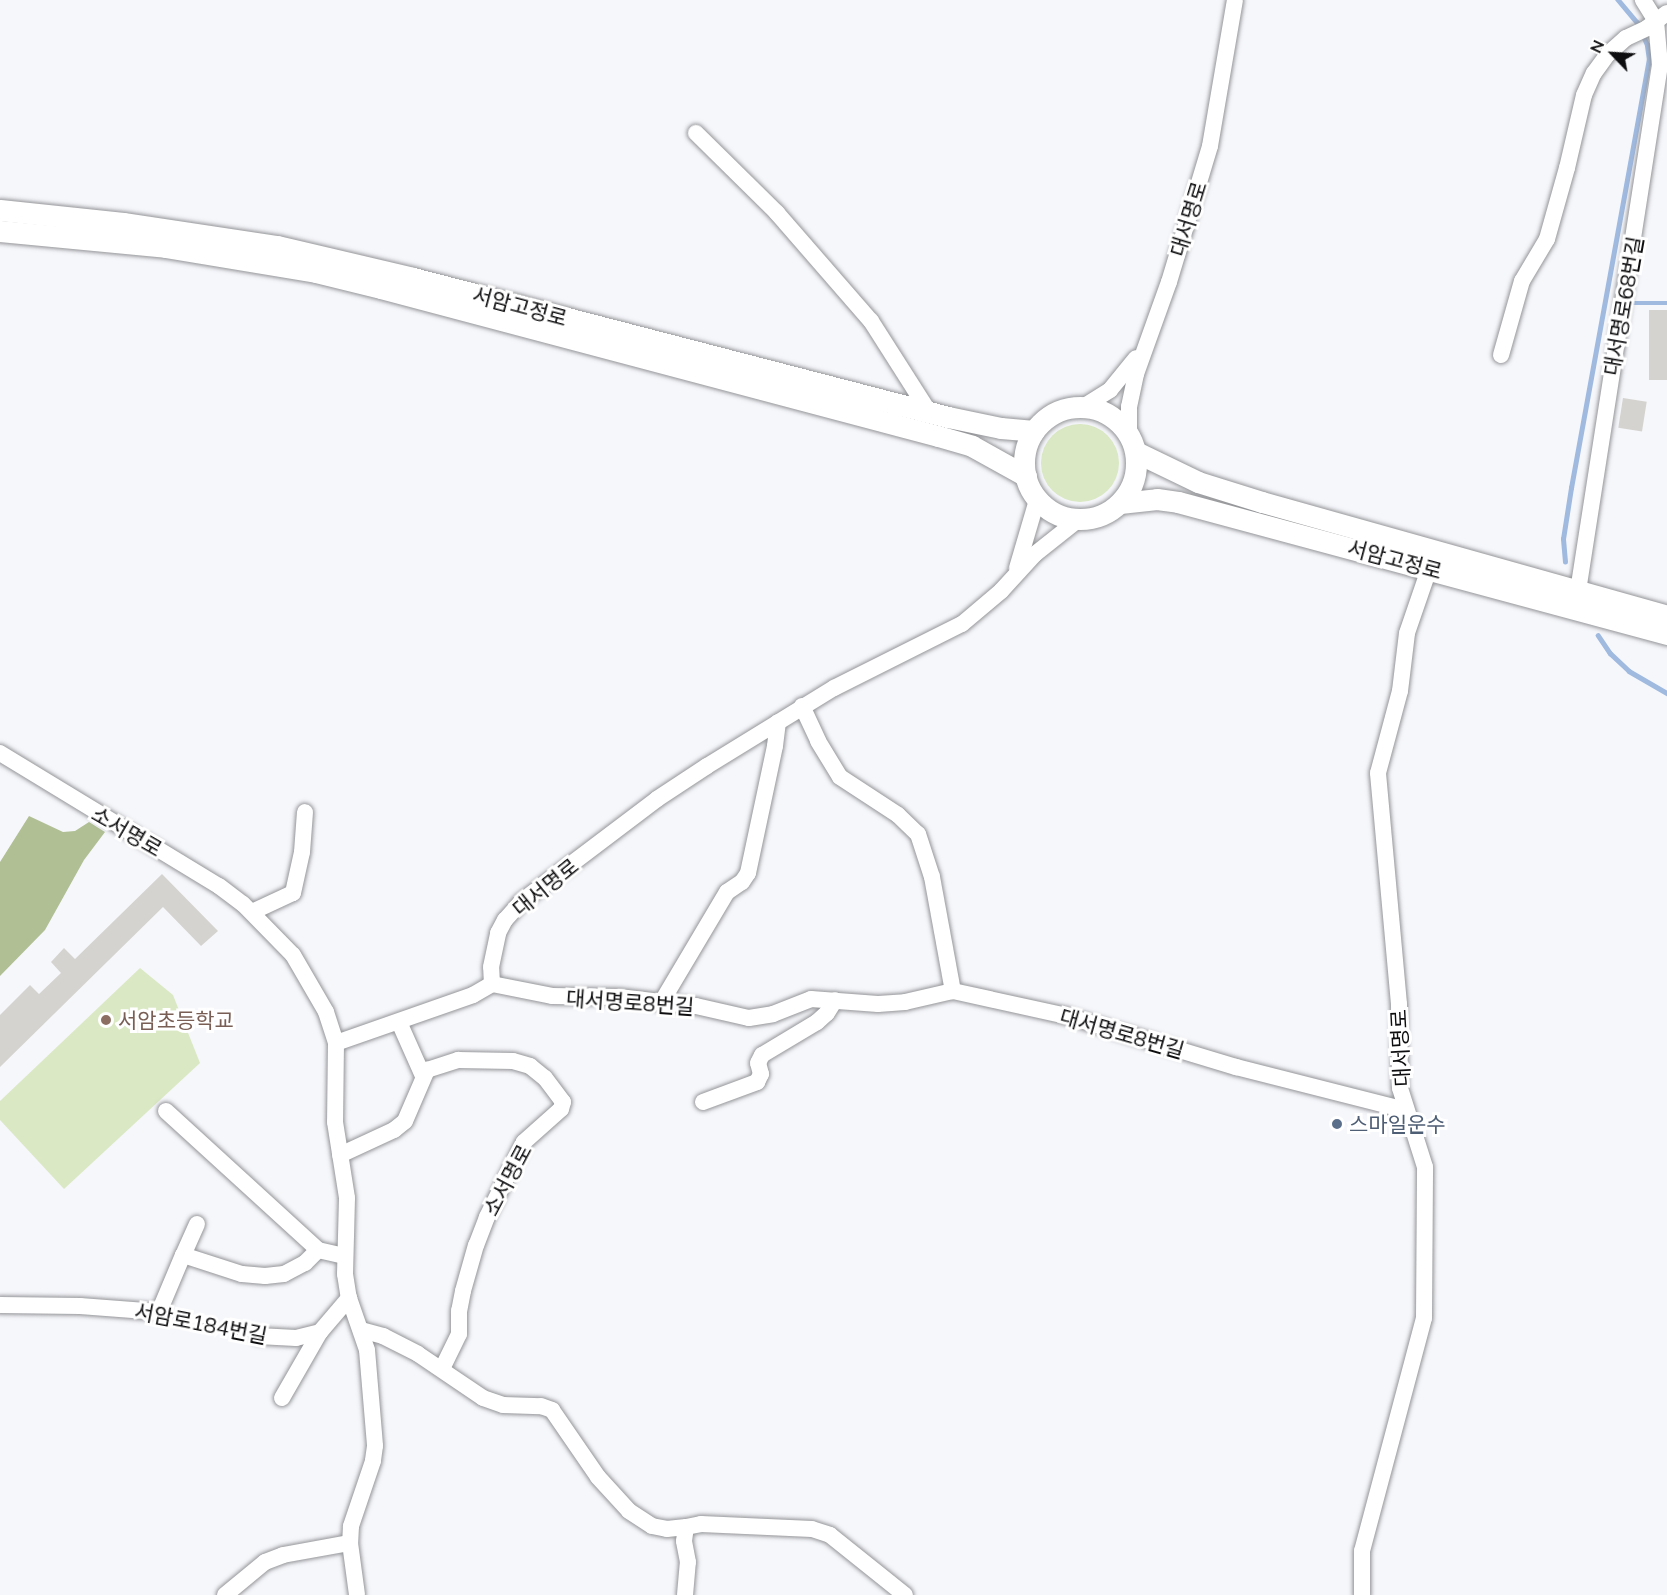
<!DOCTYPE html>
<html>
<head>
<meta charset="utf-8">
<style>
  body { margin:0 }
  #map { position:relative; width:1667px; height:1595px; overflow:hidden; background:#f6f7fb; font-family:Mulish,"Noto Sans KR",sans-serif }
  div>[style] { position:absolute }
  .green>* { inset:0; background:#dae8c3 }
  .round { border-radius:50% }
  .forest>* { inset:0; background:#b0bf94 }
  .stream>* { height:4.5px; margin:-2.25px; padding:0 2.25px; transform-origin:2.25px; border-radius:2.25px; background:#9fb9df }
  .building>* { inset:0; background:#d5d3cf; transform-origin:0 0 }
  .path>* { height:3px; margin-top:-1.5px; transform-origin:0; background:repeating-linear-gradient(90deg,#969699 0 1.5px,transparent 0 6px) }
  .roads { filter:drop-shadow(0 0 2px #949598) drop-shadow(0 0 2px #949598) }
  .minor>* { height:16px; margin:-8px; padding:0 8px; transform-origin:8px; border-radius:8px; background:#fff }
  .major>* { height:21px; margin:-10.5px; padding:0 10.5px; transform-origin:10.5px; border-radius:10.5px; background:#fff }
  .major>.ring { margin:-10.5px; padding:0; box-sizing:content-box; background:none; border:21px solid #fff; border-radius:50% }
  .dots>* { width:16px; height:16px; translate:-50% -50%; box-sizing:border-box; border:3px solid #fff; border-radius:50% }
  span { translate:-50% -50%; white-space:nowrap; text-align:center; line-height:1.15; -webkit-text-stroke:6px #fff; paint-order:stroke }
  .street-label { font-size:21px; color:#0e0e10 }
  .education-label { font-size:21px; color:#785e54 }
  .left { translate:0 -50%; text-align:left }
  .service-label { font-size:21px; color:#4e5e75 }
  .north { position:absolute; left:1583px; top:24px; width:60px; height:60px; -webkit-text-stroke:4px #fff; paint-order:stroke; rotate:295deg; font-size:16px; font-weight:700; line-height:24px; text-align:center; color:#0e0e10 }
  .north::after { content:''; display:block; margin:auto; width:21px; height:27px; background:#0e0e10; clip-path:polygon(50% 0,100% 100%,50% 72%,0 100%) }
</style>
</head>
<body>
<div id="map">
  <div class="green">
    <i class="round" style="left:1041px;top:424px;width:78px;height:78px"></i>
    <i style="clip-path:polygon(140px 968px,173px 995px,200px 1063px,64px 1189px,0 1120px,0 1101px)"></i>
  </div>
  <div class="forest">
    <i style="clip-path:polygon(29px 816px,63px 832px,75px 831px,89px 822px,105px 832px,84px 860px,45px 930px,0 976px,0 862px)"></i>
  </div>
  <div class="stream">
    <i style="left:1633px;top:303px;width:34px"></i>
    <i style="left:1565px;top:562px;width:23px;rotate:-95deg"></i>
    <i style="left:1563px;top:539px;width:52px;rotate:-81.1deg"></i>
    <i style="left:1571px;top:488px;width:435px;rotate:-79.7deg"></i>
    <i style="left:1649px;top:60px;width:15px;rotate:-98deg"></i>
    <i style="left:1647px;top:45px;width:24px;rotate:-114deg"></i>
    <i style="left:1637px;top:23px;width:30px;rotate:-130deg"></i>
    <i style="left:1598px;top:635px;width:22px;rotate:56deg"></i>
    <i style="left:1610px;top:653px;width:26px;rotate:43deg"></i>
    <i style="left:1629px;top:671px;width:44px;rotate:30.1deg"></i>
  </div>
  <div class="building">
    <i style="left:1667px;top:310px;width:70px;height:18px;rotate:90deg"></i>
    <i style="left:1623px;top:398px;width:24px;height:30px;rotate:9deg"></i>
    <i style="clip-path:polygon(162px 874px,218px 931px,201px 946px,163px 907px,0 1067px,0 1015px,30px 985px,39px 994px,61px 973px,51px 962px,64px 948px,75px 959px)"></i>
  </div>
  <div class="path">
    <i style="left:173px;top:1316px;width:73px;rotate:15deg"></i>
  </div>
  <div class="roads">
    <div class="minor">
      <i style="left:696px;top:133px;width:114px;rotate:44.6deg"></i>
      <i style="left:777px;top:213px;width:143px;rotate:49deg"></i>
      <i style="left:871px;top:321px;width:108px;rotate:57.5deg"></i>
      <i style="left:1501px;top:355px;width:77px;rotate:-74.2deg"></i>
      <i style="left:1522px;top:281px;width:49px;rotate:-59.2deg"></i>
      <i style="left:1547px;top:239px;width:74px;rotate:-74.3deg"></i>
      <i style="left:1567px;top:168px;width:75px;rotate:-76.9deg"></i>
      <i style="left:1584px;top:95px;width:24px;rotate:-66deg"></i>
      <i style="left:1594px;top:73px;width:24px;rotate:-54deg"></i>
      <i style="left:1608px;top:54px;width:24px;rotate:-42deg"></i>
      <i style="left:1626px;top:38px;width:23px;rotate:-25deg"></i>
      <i style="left:1647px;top:28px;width:25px;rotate:-37deg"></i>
      <i style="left:1083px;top:407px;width:32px;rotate:-32deg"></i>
      <i style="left:1110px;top:390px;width:41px;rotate:-50.9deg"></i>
      <i style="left:1129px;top:434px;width:27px;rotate:-90deg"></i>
      <i style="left:1129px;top:407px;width:34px;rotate:-78deg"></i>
      <i style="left:1136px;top:374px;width:98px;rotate:-70.3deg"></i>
      <i style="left:1169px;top:282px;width:142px;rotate:-73.2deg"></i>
      <i style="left:1210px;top:146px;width:148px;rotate:-80.3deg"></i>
      <i style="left:1017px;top:568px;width:71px;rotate:-73.6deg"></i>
      <i style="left:1578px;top:591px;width:532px;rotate:-81.14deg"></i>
      <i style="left:1660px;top:65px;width:44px;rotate:-95.2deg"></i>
      <i style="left:1656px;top:21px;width:25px;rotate:-122deg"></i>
      <i style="left:802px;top:706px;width:38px;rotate:65deg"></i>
      <i style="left:818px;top:741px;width:42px;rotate:58.6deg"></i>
      <i style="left:840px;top:777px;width:69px;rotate:33.2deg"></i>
      <i style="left:898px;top:815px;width:28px;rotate:44deg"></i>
      <i style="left:918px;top:834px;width:45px;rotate:72deg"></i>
      <i style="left:932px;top:877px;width:116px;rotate:79.6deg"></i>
      <i style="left:0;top:753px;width:256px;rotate:31.3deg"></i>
      <i style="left:219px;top:886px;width:30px;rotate:37deg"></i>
      <i style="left:243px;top:904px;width:71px;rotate:45.6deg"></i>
      <i style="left:293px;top:955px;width:66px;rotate:59.9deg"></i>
      <i style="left:326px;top:1012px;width:33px;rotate:72deg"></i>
      <i style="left:336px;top:1043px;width:79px;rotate:90.7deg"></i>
      <i style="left:335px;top:1122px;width:77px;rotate:81deg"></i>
      <i style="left:347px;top:1198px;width:76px;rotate:91.5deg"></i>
      <i style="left:345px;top:1274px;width:24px;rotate:81deg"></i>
      <i style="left:349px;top:1298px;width:55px;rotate:70.9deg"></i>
      <i style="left:367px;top:1350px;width:96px;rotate:85.2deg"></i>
      <i style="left:375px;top:1446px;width:15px;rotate:98deg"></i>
      <i style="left:373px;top:1461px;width:69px;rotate:108.7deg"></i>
      <i style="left:351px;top:1526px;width:17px;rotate:93deg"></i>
      <i style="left:350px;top:1543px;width:52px;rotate:82.3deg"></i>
      <i style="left:252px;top:912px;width:45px;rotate:-24.9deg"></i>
      <i style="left:293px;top:893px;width:42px;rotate:-77.6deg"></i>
      <i style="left:302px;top:852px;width:40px;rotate:-85.7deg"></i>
      <i style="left:492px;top:984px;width:61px;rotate:11.3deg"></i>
      <i style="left:552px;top:996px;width:67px;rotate:0.9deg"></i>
      <i style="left:619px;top:997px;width:78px;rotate:6.7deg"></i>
      <i style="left:696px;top:1006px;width:54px;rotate:12.8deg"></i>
      <i style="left:749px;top:1018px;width:24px;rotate:-9deg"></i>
      <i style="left:773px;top:1014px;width:41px;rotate:-21.5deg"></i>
      <i style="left:811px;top:999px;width:67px;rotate:4.3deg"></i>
      <i style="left:878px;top:1004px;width:27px;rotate:-4deg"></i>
      <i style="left:905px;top:1002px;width:49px;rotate:-12.9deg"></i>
      <i style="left:953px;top:991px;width:117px;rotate:12.4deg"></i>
      <i style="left:1067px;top:1016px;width:177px;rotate:16.8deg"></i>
      <i style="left:1236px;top:1067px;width:175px;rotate:14.2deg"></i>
      <i style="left:661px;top:1003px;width:129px;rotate:-59.3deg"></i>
      <i style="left:727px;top:892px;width:18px;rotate:-34deg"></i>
      <i style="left:742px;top:882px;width:11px;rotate:-56deg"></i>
      <i style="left:748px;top:873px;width:130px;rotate:-78deg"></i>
      <i style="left:775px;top:746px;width:24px;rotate:-83deg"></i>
      <i style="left:399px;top:1022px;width:59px;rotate:66deg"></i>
      <i style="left:336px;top:1043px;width:145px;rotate:-19.3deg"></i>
      <i style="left:473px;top:995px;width:22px;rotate:-30deg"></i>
      <i style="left:492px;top:984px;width:17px;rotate:-93deg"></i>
      <i style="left:491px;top:967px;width:35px;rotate:-78deg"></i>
      <i style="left:498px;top:933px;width:15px;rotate:-62deg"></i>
      <i style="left:505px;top:920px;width:24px;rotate:-48deg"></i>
      <i style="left:521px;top:902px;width:171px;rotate:-37.1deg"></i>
      <i style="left:657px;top:799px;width:60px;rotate:-33.4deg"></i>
      <i style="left:707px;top:766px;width:149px;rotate:-31.6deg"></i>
      <i style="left:834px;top:688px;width:143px;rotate:-26.6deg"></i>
      <i style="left:962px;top:624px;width:51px;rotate:-40.2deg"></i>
      <i style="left:1001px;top:591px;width:50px;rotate:-47.4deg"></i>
      <i style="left:1035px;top:554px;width:56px;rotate:-38.5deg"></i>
      <i style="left:703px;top:1102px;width:58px;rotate:-20.3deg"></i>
      <i style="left:757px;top:1082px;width:9px;rotate:-63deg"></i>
      <i style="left:761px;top:1074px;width:11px;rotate:-105deg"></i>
      <i style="left:758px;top:1063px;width:9px;rotate:-63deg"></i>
      <i style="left:762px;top:1055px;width:64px;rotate:-31deg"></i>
      <i style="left:817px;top:1022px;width:13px;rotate:-42deg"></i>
      <i style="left:827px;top:1013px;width:15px;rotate:-58deg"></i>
      <i style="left:166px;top:1111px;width:206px;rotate:42.4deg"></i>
      <i style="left:318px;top:1250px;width:27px;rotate:13deg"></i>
      <i style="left:340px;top:1155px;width:60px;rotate:-24.8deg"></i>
      <i style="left:394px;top:1130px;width:14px;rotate:-39deg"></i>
      <i style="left:405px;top:1121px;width:56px;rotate:-66.7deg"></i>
      <i style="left:427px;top:1070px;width:33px;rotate:-18deg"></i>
      <i style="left:458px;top:1060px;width:55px;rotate:1deg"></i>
      <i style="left:513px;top:1061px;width:18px;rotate:16deg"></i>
      <i style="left:530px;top:1066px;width:19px;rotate:39deg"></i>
      <i style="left:545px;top:1078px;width:30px;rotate:53deg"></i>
      <i style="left:563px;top:1102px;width:7px;rotate:106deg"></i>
      <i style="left:561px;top:1109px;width:50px;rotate:138.3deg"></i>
      <i style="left:524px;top:1142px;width:84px;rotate:116.3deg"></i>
      <i style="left:487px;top:1217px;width:30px;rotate:111deg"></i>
      <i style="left:476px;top:1245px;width:48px;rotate:105.8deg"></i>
      <i style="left:463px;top:1291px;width:20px;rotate:101deg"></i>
      <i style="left:459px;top:1311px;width:23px;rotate:90deg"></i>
      <i style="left:459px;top:1334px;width:39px;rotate:116deg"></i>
      <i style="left:197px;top:1224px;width:34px;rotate:114deg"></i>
      <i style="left:183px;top:1255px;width:62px;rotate:17.9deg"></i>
      <i style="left:242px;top:1274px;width:23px;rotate:5deg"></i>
      <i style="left:265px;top:1276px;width:19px;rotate:-6deg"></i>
      <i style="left:284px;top:1274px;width:24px;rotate:-28deg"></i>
      <i style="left:305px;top:1263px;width:18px;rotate:-45deg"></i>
      <i style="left:0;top:1305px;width:80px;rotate:0.7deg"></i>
      <i style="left:80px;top:1306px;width:79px;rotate:4.3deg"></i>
      <i style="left:159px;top:1312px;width:62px;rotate:-67.2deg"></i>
      <i style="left:361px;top:1330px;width:23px;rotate:15deg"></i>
      <i style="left:383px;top:1336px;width:39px;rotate:27deg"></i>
      <i style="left:418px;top:1354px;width:78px;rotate:34.1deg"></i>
      <i style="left:483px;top:1398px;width:21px;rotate:19deg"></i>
      <i style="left:503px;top:1405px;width:38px;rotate:2deg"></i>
      <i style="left:541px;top:1406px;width:12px;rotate:20deg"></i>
      <i style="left:552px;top:1410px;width:81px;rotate:55.5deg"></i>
      <i style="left:598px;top:1477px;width:46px;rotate:47.6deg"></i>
      <i style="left:629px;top:1511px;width:27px;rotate:33deg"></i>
      <i style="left:652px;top:1526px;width:15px;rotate:11deg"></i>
      <i style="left:667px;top:1529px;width:19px;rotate:-6deg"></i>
      <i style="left:258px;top:1336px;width:38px;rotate:3deg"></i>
      <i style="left:296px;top:1338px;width:25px;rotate:-14deg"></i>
      <i style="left:320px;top:1332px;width:45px;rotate:-49.5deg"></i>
      <i style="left:282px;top:1398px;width:76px;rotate:-60.1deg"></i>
      <i style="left:225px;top:1595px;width:52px;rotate:-39.5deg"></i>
      <i style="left:265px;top:1562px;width:19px;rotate:-21deg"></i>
      <i style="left:283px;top:1555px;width:68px;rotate:-10.2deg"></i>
      <i style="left:685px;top:1595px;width:33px;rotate:-85deg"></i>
      <i style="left:688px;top:1562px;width:21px;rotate:-101deg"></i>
      <i style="left:684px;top:1541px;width:14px;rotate:-82deg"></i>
      <i style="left:686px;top:1527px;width:15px;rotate:-11deg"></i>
      <i style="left:701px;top:1524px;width:111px;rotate:2.6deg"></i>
      <i style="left:812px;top:1529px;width:19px;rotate:18deg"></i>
      <i style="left:830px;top:1535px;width:96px;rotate:38.7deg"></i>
      <i style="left:1362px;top:1595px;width:44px;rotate:-90deg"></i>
      <i style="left:1362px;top:1551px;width:241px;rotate:-75.1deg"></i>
      <i style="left:1424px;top:1318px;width:151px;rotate:-89.6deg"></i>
      <i style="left:1425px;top:1167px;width:83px;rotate:-107.6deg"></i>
      <i style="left:1400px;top:1088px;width:84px;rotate:-90.7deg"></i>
      <i style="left:1399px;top:1004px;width:232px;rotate:-95.2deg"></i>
      <i style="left:1378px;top:773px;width:85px;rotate:-75deg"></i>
      <i style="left:1400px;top:691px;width:58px;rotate:-83.1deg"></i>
      <i style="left:1407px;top:633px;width:68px;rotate:-71deg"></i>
    </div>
    <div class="major">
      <i style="left:0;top:210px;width:124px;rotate:6deg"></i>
      <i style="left:123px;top:223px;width:156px;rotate:8.5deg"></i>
      <i style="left:277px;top:246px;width:140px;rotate:13.2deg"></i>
      <i style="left:413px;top:278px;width:553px;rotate:14.56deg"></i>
      <i style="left:948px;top:417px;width:54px;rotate:11.7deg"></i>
      <i style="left:1001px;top:428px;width:33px;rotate:5deg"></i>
      <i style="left:0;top:231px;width:166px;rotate:5.5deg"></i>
      <i style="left:165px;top:247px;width:153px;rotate:9.4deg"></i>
      <i style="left:316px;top:272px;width:67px;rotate:13.8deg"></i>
      <i style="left:381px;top:288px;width:576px;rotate:14.88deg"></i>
      <i style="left:938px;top:436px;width:35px;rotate:16deg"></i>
      <i style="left:972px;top:446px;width:62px;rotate:29.1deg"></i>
      <i class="ring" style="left:1024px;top:407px;width:91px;height:91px"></i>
      <i style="left:1136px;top:452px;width:69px;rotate:25.8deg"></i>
      <i style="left:1198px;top:482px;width:67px;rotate:17.4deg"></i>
      <i style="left:1262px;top:502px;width:421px;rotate:15.7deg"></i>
      <i style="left:1120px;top:503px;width:37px;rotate:-6deg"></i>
      <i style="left:1157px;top:499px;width:21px;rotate:8deg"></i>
      <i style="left:1178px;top:502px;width:507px;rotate:15.11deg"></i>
    </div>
  </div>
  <div class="dots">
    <i style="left:106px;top:1020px;background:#8d6e63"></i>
    <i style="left:1337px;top:1124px;background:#5c6f8a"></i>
  </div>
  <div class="street-label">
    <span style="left:1188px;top:219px;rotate:-73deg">대서명로</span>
    <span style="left:520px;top:306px;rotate:15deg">서암고정로</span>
    <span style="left:1623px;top:306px;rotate:-80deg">대서명로68번길</span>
    <span style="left:1395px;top:559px;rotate:15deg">서암고정로</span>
    <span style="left:127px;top:831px;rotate:30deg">소서명로</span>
    <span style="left:545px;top:887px;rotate:-39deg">대서명로</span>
    <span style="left:630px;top:1002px;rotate:4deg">대서명로8번길</span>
    <span style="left:1122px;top:1033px;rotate:16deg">대서명로8번길</span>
    <span style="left:1400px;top:1048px;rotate:-93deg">대서명로</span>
    <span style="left:507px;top:1180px;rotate:-62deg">소서명로</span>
    <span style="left:201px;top:1323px;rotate:11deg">서암로184번길</span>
  </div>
  <div class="education-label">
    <span class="left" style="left:118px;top:1020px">서암초등학교</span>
  </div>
  <div class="service-label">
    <span class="left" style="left:1349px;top:1124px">스마일운수</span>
  </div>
  <div class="north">N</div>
</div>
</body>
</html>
